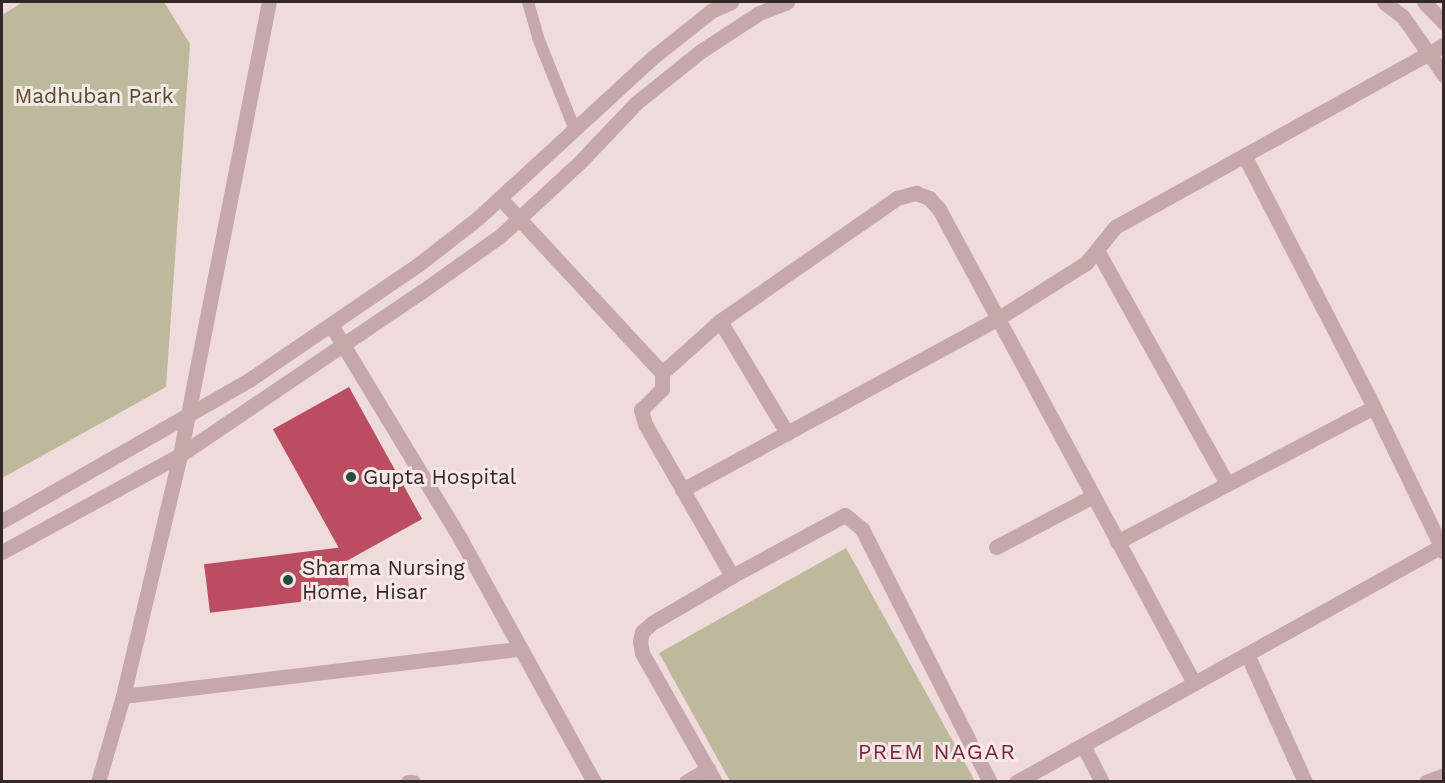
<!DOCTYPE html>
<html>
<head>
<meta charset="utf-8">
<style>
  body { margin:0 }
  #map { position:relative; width:1445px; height:783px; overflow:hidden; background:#efdcda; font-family:"Work Sans",sans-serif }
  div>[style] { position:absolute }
  .green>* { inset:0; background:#bcb99c }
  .building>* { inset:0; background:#ba4d61; transform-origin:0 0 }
  .service>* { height:12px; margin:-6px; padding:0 6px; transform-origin:6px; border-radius:6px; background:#c5a8a7 }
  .minor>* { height:15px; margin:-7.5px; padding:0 7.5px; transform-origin:7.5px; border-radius:7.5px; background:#c5a8a7 }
  .tertiary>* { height:15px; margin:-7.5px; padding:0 7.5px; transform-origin:7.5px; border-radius:7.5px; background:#c5a8a7 }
  .dots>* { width:16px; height:16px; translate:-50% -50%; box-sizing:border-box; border:3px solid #f7e8e6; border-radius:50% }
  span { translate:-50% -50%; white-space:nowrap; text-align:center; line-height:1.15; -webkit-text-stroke:6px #f7e8e6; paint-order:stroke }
  .park-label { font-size:21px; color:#4f4d2d }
  .poi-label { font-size:21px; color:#332728 }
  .left { translate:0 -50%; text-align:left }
  .neighbourhood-label { font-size:22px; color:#7a2837; letter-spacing:1.5px }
  .frame { position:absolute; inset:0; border:3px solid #332728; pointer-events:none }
</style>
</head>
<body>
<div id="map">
  <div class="green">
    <i style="clip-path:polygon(23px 2px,164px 2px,190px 44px,166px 387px,2px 478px,2px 15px)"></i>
    <i style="clip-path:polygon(846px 548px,975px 781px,730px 781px,659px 653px)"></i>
  </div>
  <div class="building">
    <i style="left:349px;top:387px;width:151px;height:87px;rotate:61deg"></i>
    <i style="left:344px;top:547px;width:49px;height:141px;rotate:83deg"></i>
  </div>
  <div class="service">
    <i style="left:528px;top:2px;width:37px;rotate:74deg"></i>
    <i style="left:538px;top:38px;width:99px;rotate:68.1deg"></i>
  </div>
  <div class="minor">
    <i style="left:1245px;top:157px;width:268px;rotate:62.7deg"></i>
    <i style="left:1368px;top:395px;width:174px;rotate:64.2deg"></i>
    <i style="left:500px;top:198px;width:238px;rotate:47.2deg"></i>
    <i style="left:1097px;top:250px;width:268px;rotate:60.9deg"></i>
    <i style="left:720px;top:321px;width:131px;rotate:59.1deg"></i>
    <i style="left:331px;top:325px;width:251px;rotate:58.8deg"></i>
    <i style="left:461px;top:540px;width:276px;rotate:61.2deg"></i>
    <i style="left:682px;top:490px;width:358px;rotate:-28.5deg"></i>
    <i style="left:997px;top:319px;width:105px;rotate:-32.2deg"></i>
    <i style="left:1086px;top:263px;width:46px;rotate:-51.1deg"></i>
    <i style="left:1115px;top:227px;width:376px;rotate:-29deg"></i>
    <i style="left:1117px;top:542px;width:290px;rotate:-27.7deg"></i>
    <i style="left:996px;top:547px;width:110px;rotate:-27.7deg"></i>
    <i style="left:732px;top:576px;width:175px;rotate:-119.8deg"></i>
    <i style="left:645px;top:424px;width:15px;rotate:-106deg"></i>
    <i style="left:641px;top:410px;width:30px;rotate:-45deg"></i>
    <i style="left:662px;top:389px;width:16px;rotate:-90deg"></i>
    <i style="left:662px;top:373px;width:78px;rotate:-41.9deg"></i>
    <i style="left:720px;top:321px;width:216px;rotate:-34.8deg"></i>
    <i style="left:897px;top:198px;width:20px;rotate:-15deg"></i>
    <i style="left:916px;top:193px;width:14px;rotate:21deg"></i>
    <i style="left:929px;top:198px;width:15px;rotate:48deg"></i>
    <i style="left:939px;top:209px;width:538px;rotate:61.72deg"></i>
    <i style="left:1247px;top:654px;width:141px;rotate:65.6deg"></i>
    <i style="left:123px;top:696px;width:400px;rotate:-6.8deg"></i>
    <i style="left:1084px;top:747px;width:39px;rotate:63deg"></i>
    <i style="left:98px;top:782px;width:90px;rotate:-73.8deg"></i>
    <i style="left:123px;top:696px;width:248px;rotate:-76.7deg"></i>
    <i style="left:180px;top:455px;width:462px;rotate:-78.9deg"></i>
    <i style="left:408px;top:782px;width:5px"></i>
    <i style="left:686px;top:782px;width:26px;rotate:-31deg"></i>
    <i style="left:715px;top:782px;width:148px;rotate:-119.5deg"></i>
    <i style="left:642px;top:653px;width:12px;rotate:-99deg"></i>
    <i style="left:640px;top:641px;width:9px;rotate:-77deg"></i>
    <i style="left:642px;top:632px;width:13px;rotate:-42deg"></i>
    <i style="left:652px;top:623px;width:93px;rotate:-30.4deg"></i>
    <i style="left:732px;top:576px;width:128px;rotate:-28.4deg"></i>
    <i style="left:845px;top:515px;width:22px;rotate:39deg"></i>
    <i style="left:862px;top:529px;width:284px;rotate:63.2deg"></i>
    <i style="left:1016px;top:782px;width:489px;rotate:-29deg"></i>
    <i style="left:1426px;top:782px;width:19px;rotate:-21deg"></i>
  </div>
  <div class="tertiary">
    <i style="left:1384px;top:2px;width:24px;rotate:38deg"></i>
    <i style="left:1403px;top:17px;width:71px;rotate:54.7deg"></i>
    <i style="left:1424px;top:2px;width:29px;rotate:46deg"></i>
    <i style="left:2px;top:521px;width:284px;rotate:-29.7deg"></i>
    <i style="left:249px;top:380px;width:206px;rotate:-34.3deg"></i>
    <i style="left:419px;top:264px;width:75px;rotate:-37.9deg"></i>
    <i style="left:478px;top:218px;width:236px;rotate:-42.6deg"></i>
    <i style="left:652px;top:58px;width:75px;rotate:-38.5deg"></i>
    <i style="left:711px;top:11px;width:22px;rotate:-24deg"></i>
    <i style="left:2px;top:552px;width:203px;rotate:-28.6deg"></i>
    <i style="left:180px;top:455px;width:291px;rotate:-34.1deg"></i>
    <i style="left:421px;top:292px;width:97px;rotate:-35.3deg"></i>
    <i style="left:500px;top:236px;width:109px;rotate:-42.8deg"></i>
    <i style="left:580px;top:162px;width:81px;rotate:-46.5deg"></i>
    <i style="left:636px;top:103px;width:83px;rotate:-38.7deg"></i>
    <i style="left:701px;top:51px;width:69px;rotate:-33.2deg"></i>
    <i style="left:759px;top:13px;width:30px;rotate:-21deg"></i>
  </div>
  <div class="dots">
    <i style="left:351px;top:477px;background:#21503f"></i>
    <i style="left:288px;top:580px;background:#21503f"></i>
  </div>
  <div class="park-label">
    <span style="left:94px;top:96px">Madhuban Park</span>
  </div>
  <div class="poi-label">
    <span class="left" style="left:363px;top:477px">Gupta Hospital</span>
    <span class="left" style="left:302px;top:580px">Sharma Nursing<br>Home, Hisar</span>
  </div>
  <div class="neighbourhood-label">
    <span style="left:937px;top:752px">PREM NAGAR</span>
  </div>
  <div class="frame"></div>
</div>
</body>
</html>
